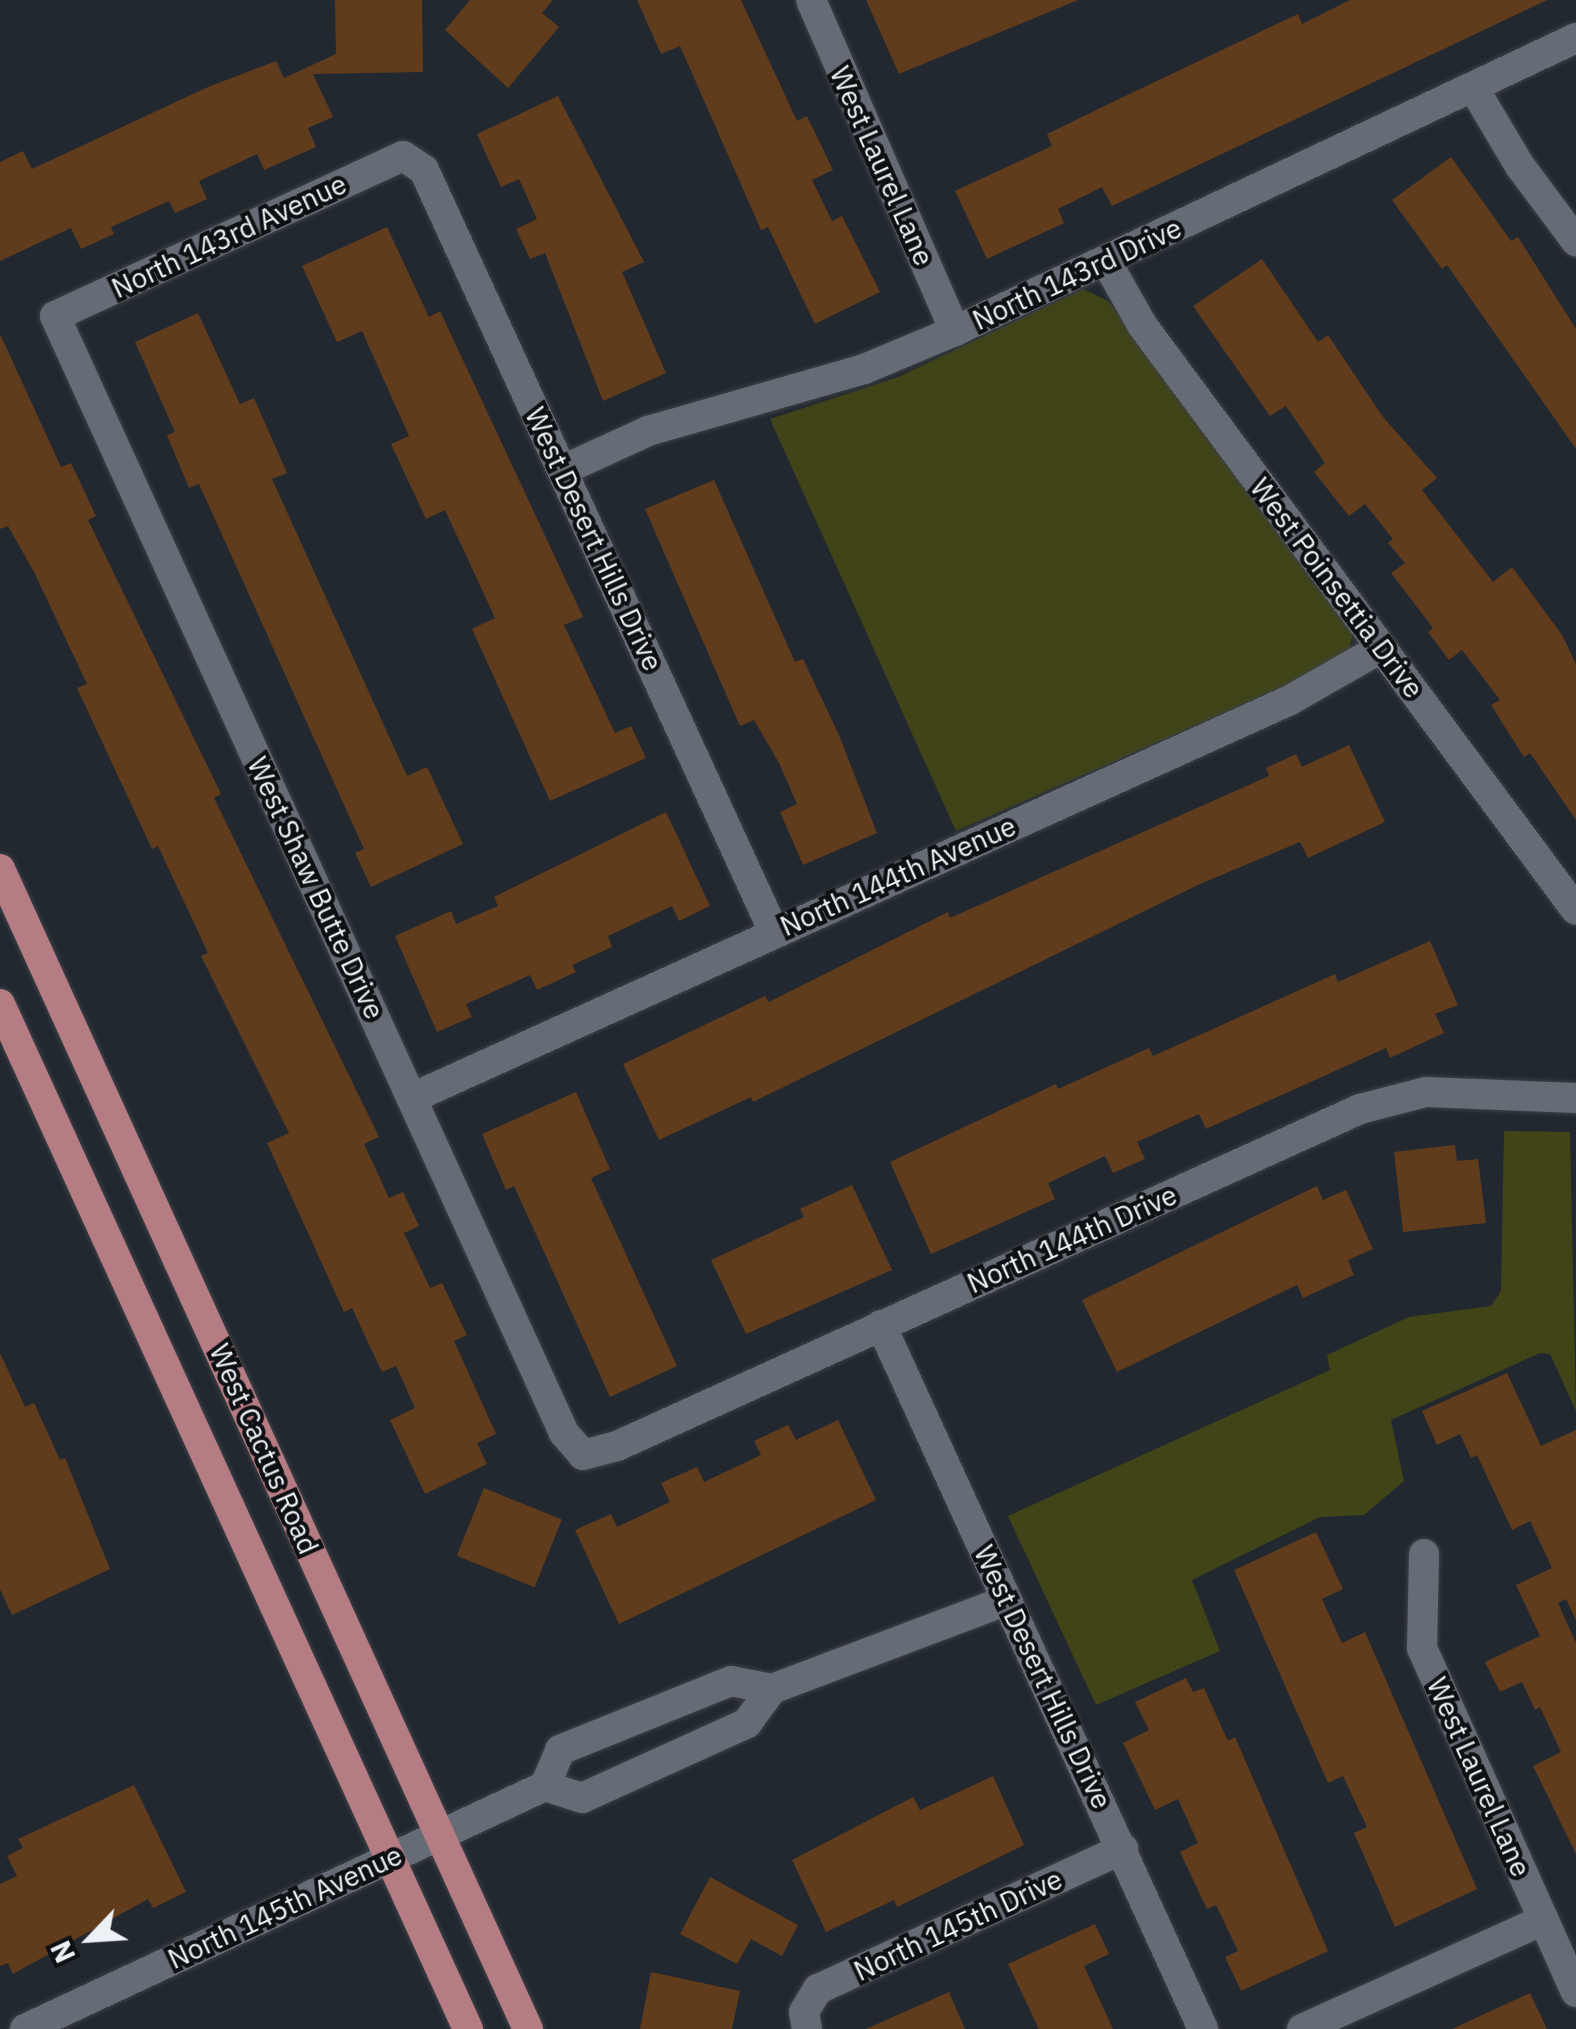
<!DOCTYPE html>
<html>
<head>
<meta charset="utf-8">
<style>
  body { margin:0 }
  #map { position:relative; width:1576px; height:2029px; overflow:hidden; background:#22282f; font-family:"IBM Plex Sans",sans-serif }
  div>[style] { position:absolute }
  .green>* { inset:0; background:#404417 }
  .building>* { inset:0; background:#613c1c; transform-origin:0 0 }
  .roads { filter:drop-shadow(0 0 2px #3e4248) drop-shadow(0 0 2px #3e4248) }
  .minor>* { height:30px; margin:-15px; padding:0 15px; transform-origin:15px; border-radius:15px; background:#666c75 }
  .major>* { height:30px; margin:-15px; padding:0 15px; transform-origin:15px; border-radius:15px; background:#b67c83 }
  span { translate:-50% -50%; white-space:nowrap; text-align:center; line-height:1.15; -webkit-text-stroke:8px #0e1013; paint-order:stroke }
  .street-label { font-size:28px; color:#edf1f6 }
  .north { position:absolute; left:40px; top:1889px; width:100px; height:100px; -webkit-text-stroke:8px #0e1013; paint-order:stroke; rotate:245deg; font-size:28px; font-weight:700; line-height:40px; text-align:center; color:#edf1f6 }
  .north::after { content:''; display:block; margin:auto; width:35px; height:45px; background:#edf1f6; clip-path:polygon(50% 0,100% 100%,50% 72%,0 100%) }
</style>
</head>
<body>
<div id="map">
  <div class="green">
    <i style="clip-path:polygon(1083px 289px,1108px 301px,1353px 633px,1347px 659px,956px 831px,770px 419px,898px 377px)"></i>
    <i style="clip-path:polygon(1504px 1131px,1570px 1132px,1576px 1411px,1550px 1354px,1540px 1353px,1391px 1420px,1404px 1481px,1364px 1515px,1320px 1517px,1192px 1580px,1220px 1651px,1096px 1705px,1008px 1516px,1330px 1370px,1327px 1355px,1409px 1317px,1491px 1306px,1501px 1291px)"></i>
  </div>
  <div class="building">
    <i style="clip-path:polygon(335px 0,422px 0,423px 72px,313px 74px,333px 117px,308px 128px,316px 147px,264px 170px,257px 154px,199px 181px,207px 199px,175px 213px,169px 201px,111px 227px,114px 234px,81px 249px,71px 228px,0 261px,0 162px,23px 151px,32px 169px,208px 87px,276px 61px,284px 78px,336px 54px)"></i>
    <i style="clip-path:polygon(470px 0,553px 0,542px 13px,559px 27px,508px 88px,445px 30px)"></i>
    <i style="clip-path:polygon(637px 0,741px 0,797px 121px,807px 116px,833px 170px,812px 180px,832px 221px,842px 216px,880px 292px,815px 324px,768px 227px,761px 230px,680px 46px,661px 54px)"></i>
    <i style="clip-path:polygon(866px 0,1078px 0,899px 74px)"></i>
    <i style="clip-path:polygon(1350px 0,1547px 0,1112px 206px,1102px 187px,1058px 209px,1064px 223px,987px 259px,955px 191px,1052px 146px,1047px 134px,1121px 98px,1298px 14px,1302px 24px)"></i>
    <i style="clip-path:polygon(558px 96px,644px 262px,622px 272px,666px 373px,603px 401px,545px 253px,530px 259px,516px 229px,537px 219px,519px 179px,501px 187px,477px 134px)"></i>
    <i style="clip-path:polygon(1451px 157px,1511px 241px,1518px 237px,1576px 329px,1576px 449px,1447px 265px,1442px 269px,1392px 200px)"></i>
    <i style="clip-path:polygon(387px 227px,429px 317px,440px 311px,583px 617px,564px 625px,615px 733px,631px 726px,646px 758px,550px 801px,472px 629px,495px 618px,445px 510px,426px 519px,391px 444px,409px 436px,362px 331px,337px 342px,302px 266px)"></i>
    <i style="clip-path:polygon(1262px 259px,1318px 342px,1328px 335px,1383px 417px,1437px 478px,1422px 490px,1493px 582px,1512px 567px,1562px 635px,1576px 664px,1576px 820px,1530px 753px,1524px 757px,1491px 705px,1500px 700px,1462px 650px,1449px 660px,1428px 632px,1433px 628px,1391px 573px,1405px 563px,1388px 543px,1393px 539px,1365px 504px,1349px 516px,1314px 472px,1325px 463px,1286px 406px,1270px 416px,1193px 306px)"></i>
    <i style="clip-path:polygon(198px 313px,240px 404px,254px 398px,287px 473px,272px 479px,407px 776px,427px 767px,463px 844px,371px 887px,355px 853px,364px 849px,199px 484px,189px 488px,167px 435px,175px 432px,135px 342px)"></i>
    <i style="clip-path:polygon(0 334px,61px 467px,71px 463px,96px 516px,88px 520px,221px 794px,214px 798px,379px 1137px,364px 1144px,389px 1198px,403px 1192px,419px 1226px,404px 1233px,430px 1288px,442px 1283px,467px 1335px,454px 1341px,496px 1434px,477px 1443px,487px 1464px,425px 1494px,390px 1420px,415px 1408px,396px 1366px,382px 1372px,352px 1308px,344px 1312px,267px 1143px,289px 1133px,201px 956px,208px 953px,158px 846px,152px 849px,77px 688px,87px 684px,34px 572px,8px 526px,0 529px)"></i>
    <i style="clip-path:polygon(714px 480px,795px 662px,803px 659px,839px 735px,877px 833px,803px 865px,780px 812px,797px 804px,779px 763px,754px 720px,740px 726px,645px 509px)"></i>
    <i style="clip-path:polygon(1349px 745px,1385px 822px,1308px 858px,1300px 842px,1200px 884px,753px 1102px,751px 1097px,659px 1140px,623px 1064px,765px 996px,769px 1002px,948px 912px,950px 918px,1269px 776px,1266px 768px,1296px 754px,1302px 767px)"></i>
    <i style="clip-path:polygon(666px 812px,710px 906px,679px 921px,672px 906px,608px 936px,612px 947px,572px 965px,576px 972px,537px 990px,530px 975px,466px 1004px,472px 1017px,437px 1032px,395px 936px,451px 911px,456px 924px,498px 906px,494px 897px)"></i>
    <i style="clip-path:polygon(1430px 941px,1458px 1005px,1435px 1014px,1444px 1033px,1390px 1058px,1386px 1048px,1206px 1129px,1199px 1114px,1137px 1142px,1145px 1159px,1113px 1173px,1105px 1156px,1048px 1183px,1055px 1199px,931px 1254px,890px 1162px,1056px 1084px,1058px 1089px,1149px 1048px,1153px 1056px,1335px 974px,1338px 982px)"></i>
    <i style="clip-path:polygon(576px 1092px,610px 1169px,591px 1178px,677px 1366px,610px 1397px,514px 1186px,506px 1190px,482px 1134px)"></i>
    <i style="clip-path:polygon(1455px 1145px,1457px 1161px,1478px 1159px,1486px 1223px,1403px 1232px,1394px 1152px)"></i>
    <i style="clip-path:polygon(852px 1185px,892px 1270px,746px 1334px,711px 1260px,804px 1217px,800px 1209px)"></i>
    <i style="clip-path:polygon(1317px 1186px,1323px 1200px,1346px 1190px,1373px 1249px,1348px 1260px,1354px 1275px,1303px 1298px,1297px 1285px,1117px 1372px,1082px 1300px)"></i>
    <i style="clip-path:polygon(0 1353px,25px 1407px,34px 1403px,60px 1460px,65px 1458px,110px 1569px,12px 1615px,0 1589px)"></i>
    <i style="clip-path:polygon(1507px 1373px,1541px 1446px,1576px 1430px,1576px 1620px,1566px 1599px,1558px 1603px,1576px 1643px,1576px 1854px,1533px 1766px,1561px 1752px,1540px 1707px,1535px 1710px,1522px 1682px,1500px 1692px,1485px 1662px,1540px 1636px,1516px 1585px,1552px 1568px,1530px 1521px,1512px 1530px,1477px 1455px,1471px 1458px,1460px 1434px,1437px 1445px,1422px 1411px)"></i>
    <i style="clip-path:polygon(838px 1420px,876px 1500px,619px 1624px,575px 1530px,611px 1514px,617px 1527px,670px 1502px,661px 1483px,697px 1467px,704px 1482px,761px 1455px,754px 1441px,788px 1425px,796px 1440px)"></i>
    <i style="left:484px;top:1488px;width:84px;height:73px;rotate:22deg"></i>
    <i style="clip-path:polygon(1316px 1532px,1343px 1589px,1322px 1599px,1342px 1643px,1365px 1632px,1477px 1889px,1395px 1927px,1354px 1833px,1367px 1827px,1343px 1776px,1328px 1783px,1234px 1570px)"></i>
    <i style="clip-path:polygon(1186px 1678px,1193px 1692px,1204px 1688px,1228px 1741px,1235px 1737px,1328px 1951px,1241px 1991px,1225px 1957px,1238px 1951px,1216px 1905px,1207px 1909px,1180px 1852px,1198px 1843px,1178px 1799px,1155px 1810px,1123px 1743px,1149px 1730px,1135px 1702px)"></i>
    <i style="clip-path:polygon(993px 1776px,1024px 1845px,897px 1907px,894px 1900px,826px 1932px,792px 1860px,913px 1797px,920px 1810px)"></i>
    <i style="clip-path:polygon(134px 1785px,186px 1892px,153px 1908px,148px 1899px,13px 1974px,8px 1963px,0 1966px,0 1884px,17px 1876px,7px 1856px,23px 1848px,18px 1839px)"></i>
    <i style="clip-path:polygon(710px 1877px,798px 1925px,782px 1956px,751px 1939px,737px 1964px,680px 1934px)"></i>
    <i style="clip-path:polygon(1095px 1924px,1109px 1954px,1084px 1966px,1113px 2029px,1039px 2029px,1008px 1964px)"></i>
    <i style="clip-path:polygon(651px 1972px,740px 1991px,732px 2029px,640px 2029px)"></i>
    <i style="clip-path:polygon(949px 1992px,965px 2029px,866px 2029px)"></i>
    <i style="clip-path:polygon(1530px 1993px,1547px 2029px,1452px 2029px)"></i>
  </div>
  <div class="roads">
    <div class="minor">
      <i style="left:811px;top:0;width:361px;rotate:66.5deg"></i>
      <i style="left:1473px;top:87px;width:92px;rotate:59.3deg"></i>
      <i style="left:1520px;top:166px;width:94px;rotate:53.3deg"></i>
      <i style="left:1106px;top:261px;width:73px;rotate:60.6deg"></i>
      <i style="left:1142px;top:325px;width:728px;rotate:53.43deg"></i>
      <i style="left:563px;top:470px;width:94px;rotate:-24.6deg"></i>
      <i style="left:648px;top:431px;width:225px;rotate:-16deg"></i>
      <i style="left:864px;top:369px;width:99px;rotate:-22.7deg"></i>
      <i style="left:955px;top:331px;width:687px;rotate:-25.26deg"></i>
      <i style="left:774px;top:932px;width:839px;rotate:-114.67deg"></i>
      <i style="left:424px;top:170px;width:25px;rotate:-146deg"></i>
      <i style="left:403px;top:156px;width:383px;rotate:155.3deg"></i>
      <i style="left:55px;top:316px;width:1228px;rotate:65.5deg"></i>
      <i style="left:564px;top:1433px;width:29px;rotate:49deg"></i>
      <i style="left:583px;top:1455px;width:35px;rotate:-15deg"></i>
      <i style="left:617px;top:1446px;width:816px;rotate:-24.4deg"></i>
      <i style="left:1360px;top:1109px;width:68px;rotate:-14.4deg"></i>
      <i style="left:1426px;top:1092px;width:150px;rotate:2.3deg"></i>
      <i style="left:412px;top:1098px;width:964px;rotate:-24.38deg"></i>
      <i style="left:1290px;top:700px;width:105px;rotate:-29.7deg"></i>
      <i style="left:881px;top:1325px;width:774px;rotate:65.42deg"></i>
      <i style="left:1424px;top:1554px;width:94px;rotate:91.2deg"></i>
      <i style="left:1422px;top:1648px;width:377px;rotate:65.9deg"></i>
      <i style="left:545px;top:1786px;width:39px;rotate:18deg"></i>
      <i style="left:582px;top:1798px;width:181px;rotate:-24.4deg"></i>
      <i style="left:747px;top:1723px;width:42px;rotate:-53.7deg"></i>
      <i style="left:772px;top:1689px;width:251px;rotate:-20.7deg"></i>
      <i style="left:25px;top:2029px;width:574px;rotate:-25.05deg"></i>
      <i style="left:545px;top:1786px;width:39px;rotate:-67deg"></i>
      <i style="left:560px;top:1750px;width:184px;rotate:-22deg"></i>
      <i style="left:731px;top:1681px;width:42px;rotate:11deg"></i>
      <i style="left:807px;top:2029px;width:17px;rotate:-100deg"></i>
      <i style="left:804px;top:2012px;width:27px;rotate:-59deg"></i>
      <i style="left:818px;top:1989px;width:336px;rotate:-24.7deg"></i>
      <i style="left:1302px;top:2029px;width:265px;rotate:-24.3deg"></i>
    </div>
    <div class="major">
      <i style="left:0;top:869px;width:1275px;rotate:65.53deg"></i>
      <i style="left:0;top:1004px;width:1127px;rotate:65.46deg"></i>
    </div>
  </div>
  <div class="street-label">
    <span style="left:882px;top:166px;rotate:66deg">West Laurel Lane</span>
    <span style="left:229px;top:236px;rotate:-25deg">North 143rd Avenue</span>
    <span style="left:1077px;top:274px;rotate:-25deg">North 143rd Drive</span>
    <span style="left:594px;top:539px;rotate:65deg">West Desert Hills Drive</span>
    <span style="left:1337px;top:588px;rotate:53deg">West Poinsettia Drive</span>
    <span style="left:898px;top:876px;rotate:-24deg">North 144th Avenue</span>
    <span style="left:316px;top:888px;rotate:65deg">West Shaw Butte Drive</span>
    <span style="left:1072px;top:1239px;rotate:-24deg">North 144th Drive</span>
    <span style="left:264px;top:1449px;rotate:66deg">West Cactus Road</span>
    <span style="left:1043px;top:1677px;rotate:65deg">West Desert Hills Drive</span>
    <span style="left:1479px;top:1777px;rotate:66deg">West Laurel Lane</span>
    <span style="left:285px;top:1907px;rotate:-25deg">North 145th Avenue</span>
    <span style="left:958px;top:1925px;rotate:-25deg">North 145th Drive</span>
  </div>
  <div class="north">N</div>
</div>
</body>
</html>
